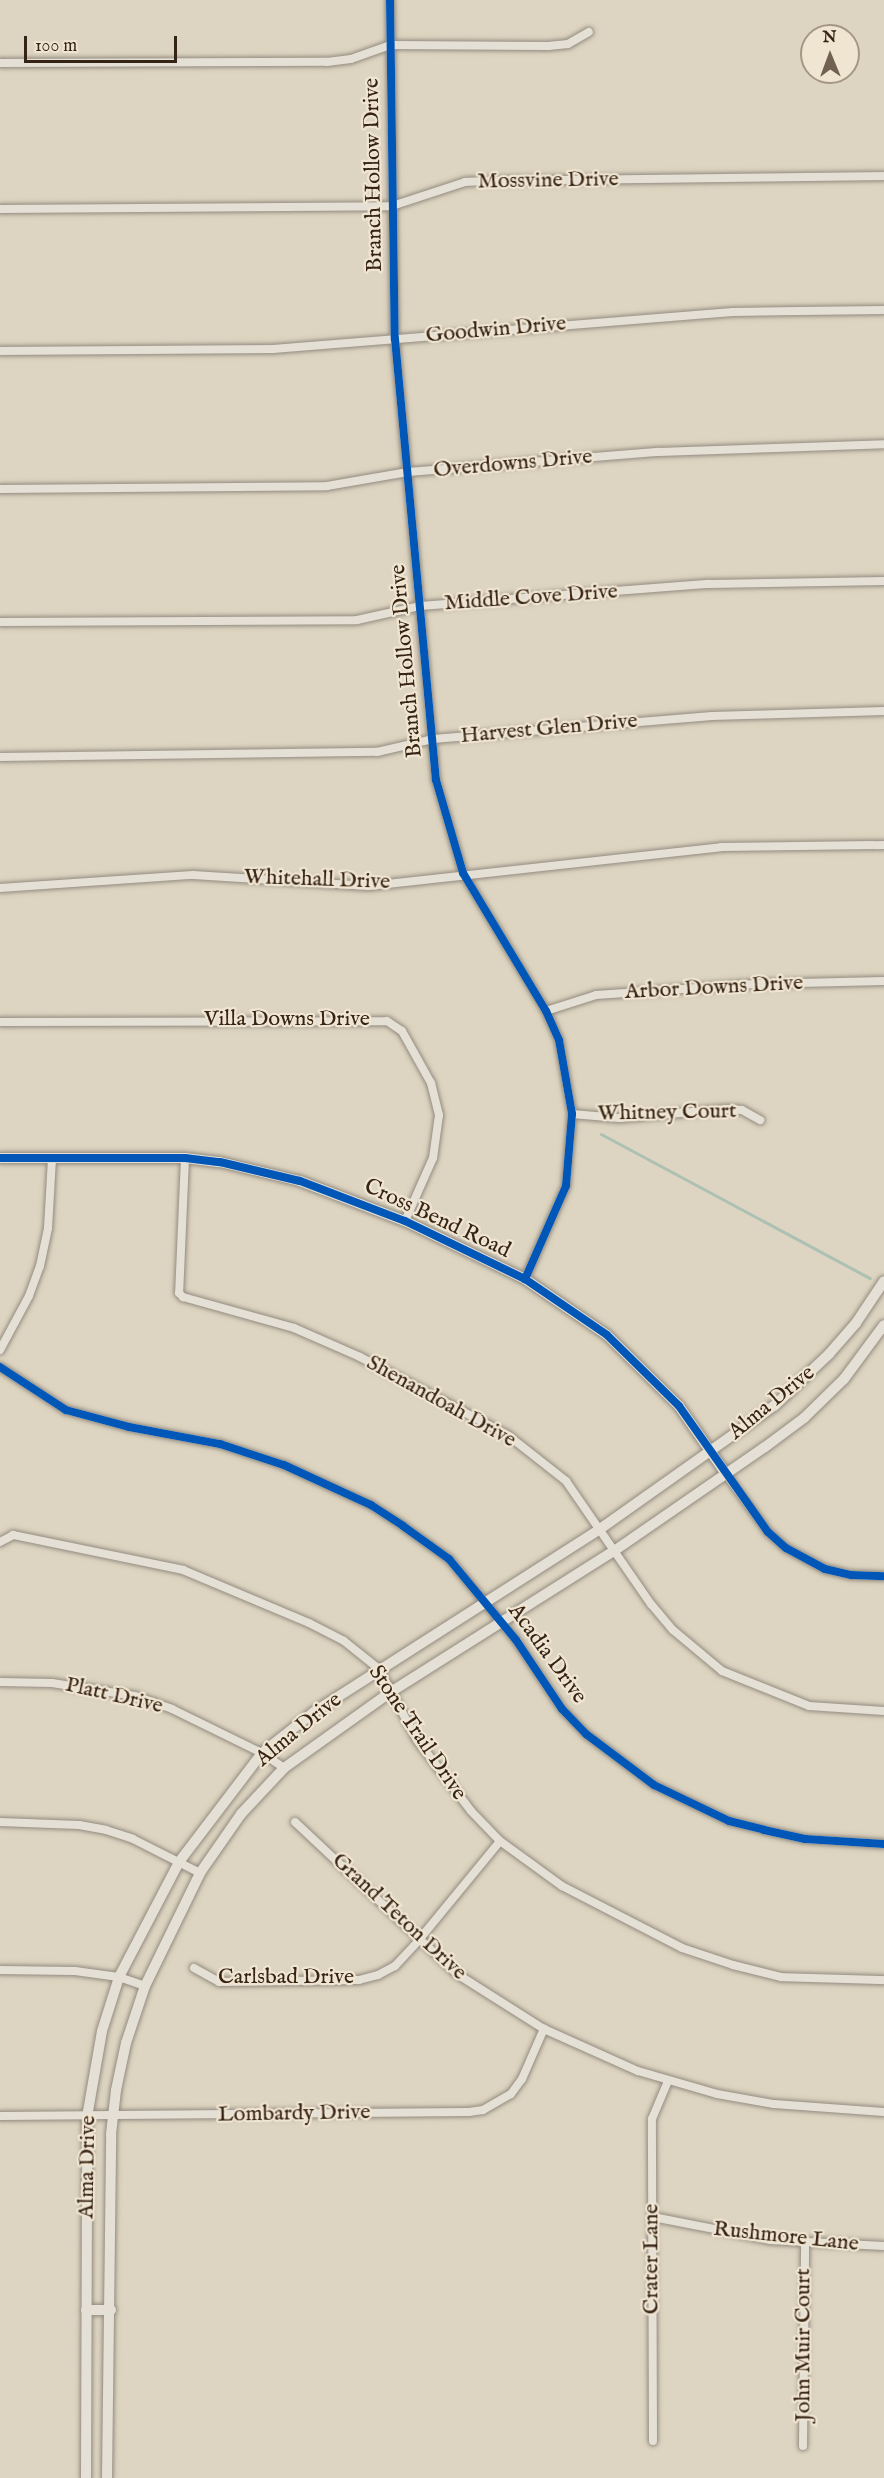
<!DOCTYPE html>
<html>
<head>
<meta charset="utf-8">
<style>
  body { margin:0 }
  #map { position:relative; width:884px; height:2478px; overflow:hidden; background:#ddd4c1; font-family:"IM FELL English",serif }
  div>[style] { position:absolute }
  .stream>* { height:3px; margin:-1.5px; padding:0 1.5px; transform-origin:1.5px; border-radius:1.5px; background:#acc1b4 }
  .roads { filter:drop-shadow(0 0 2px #938b7f) drop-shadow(0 0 2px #938b7f) }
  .minor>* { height:8px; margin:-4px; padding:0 4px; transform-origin:4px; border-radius:4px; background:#e5e0d6 }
  .tertiary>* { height:10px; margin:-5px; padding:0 5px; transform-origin:5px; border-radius:5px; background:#e5e0d6 }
  .secondary>* { height:10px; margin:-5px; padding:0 5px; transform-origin:5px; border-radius:5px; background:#e5e0d6 }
  .cycleway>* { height:8px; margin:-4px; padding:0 4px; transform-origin:4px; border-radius:4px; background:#0057b8 }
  span { translate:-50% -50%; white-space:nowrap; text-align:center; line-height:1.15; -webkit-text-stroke:4.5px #f0e5d0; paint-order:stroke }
  .street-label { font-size:22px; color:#352315 }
  .north { position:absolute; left:800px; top:24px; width:60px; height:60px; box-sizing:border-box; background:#f0e5d0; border:2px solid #a59785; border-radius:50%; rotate:359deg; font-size:16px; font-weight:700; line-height:24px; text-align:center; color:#352315 }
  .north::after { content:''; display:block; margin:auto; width:21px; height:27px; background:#706151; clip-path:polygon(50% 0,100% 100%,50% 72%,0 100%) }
  .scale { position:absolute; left:24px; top:36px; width:153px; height:27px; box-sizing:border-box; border:3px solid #352315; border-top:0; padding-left:8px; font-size:18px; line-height:21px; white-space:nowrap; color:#352315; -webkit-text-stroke:4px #f0e5d0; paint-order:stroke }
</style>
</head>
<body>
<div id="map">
  <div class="stream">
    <i style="left:601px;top:1134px;width:305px;rotate:28.2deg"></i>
  </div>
  <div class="roads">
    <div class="minor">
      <i style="left:390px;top:0;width:339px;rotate:89.2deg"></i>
      <i style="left:395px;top:339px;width:443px;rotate:84.7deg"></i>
      <i style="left:436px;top:780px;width:97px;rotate:73.8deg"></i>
      <i style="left:463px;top:873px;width:161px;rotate:59deg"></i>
      <i style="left:546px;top:1011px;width:32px;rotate:66deg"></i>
      <i style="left:559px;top:1040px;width:75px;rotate:80deg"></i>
      <i style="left:572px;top:1114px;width:72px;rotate:94.8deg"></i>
      <i style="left:566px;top:1186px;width:102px;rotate:113.8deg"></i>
      <i style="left:0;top:63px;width:327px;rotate:-0.2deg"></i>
      <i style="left:327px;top:62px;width:24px;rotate:-7deg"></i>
      <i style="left:351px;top:59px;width:41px;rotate:-19.7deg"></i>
      <i style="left:390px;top:45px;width:158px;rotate:0.4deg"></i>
      <i style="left:548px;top:46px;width:20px;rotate:-6deg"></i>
      <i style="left:568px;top:44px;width:24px;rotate:-30deg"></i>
      <i style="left:0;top:209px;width:392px;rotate:-0.4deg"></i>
      <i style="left:392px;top:206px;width:77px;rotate:-18.2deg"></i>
      <i style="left:465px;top:182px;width:19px;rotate:-3deg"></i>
      <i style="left:484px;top:181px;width:400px;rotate:-0.7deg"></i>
      <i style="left:0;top:351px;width:273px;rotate:-0.4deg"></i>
      <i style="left:273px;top:349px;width:461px;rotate:-4.6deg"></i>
      <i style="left:733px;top:312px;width:151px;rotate:-0.8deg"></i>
      <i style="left:0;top:489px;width:327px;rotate:-0.5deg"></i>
      <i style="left:327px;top:486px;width:82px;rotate:-9.8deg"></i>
      <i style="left:408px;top:472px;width:252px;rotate:-4.6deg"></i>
      <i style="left:659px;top:452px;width:225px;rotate:-2deg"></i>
      <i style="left:0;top:622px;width:357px;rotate:-0.3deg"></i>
      <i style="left:357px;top:620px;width:65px;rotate:-12.5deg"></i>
      <i style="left:420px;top:606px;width:290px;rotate:-4.4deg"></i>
      <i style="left:709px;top:584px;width:175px;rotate:-1deg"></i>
      <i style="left:0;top:757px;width:377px;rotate:-0.8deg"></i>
      <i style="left:377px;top:752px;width:57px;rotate:-13.1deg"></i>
      <i style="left:433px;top:739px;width:280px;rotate:-4.7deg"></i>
      <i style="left:712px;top:716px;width:172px;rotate:-1.7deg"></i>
      <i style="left:0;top:888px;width:193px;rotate:-3.9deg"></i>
      <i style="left:193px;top:875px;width:176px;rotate:3.6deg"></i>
      <i style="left:369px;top:886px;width:354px;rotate:-6.3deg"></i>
      <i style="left:721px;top:847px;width:163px;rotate:-0.7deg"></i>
      <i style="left:546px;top:1011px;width:52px;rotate:-17.7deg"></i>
      <i style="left:596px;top:995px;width:159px;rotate:-4deg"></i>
      <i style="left:755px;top:984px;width:129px;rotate:-1.3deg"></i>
      <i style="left:0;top:1022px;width:387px;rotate:-0.1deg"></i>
      <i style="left:387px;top:1021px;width:18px;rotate:34deg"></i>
      <i style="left:402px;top:1031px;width:60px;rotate:60.9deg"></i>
      <i style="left:431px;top:1083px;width:33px;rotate:76deg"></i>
      <i style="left:439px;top:1115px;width:43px;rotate:97.9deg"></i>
      <i style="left:433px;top:1158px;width:69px;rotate:114deg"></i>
      <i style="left:572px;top:1114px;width:47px;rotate:4.9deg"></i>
      <i style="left:619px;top:1118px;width:110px;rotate:-4.7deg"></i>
      <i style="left:729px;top:1109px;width:13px;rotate:4deg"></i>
      <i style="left:742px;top:1110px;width:21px;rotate:29deg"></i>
      <i style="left:185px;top:1158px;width:135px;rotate:92.5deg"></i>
      <i style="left:179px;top:1293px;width:6px;rotate:45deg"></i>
      <i style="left:183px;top:1297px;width:115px;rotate:15.6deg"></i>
      <i style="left:294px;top:1328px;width:72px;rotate:23.7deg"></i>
      <i style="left:360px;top:1357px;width:169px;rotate:27.9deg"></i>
      <i style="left:509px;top:1436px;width:73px;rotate:38.3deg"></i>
      <i style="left:566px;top:1481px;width:150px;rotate:55.4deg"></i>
      <i style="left:651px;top:1604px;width:34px;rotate:50deg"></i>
      <i style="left:673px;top:1630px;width:64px;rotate:39.9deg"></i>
      <i style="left:722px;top:1671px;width:94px;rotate:21.9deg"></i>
      <i style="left:809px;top:1706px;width:75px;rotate:3.8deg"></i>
      <i style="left:0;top:1350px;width:61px;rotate:-61.8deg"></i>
      <i style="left:29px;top:1296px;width:32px;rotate:-70deg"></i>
      <i style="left:40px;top:1266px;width:39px;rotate:-78deg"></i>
      <i style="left:48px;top:1228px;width:70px;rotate:-86.7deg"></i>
      <i style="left:0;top:1367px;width:79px;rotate:33.1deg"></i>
      <i style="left:66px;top:1410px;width:65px;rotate:15.1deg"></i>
      <i style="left:129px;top:1427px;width:93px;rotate:10.6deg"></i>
      <i style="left:220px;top:1444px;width:67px;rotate:18.2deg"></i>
      <i style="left:284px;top:1465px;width:96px;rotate:24.7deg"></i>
      <i style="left:371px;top:1505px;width:38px;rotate:33deg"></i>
      <i style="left:403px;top:1526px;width:57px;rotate:35.7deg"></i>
      <i style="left:449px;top:1559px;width:105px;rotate:50.4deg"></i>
      <i style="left:516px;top:1640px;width:83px;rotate:56.3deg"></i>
      <i style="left:562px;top:1709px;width:35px;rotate:46deg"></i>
      <i style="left:586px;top:1734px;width:85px;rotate:36.9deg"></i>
      <i style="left:654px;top:1785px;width:83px;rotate:25.6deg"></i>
      <i style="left:729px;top:1821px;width:36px;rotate:14deg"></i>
      <i style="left:764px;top:1830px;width:42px;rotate:12.4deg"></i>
      <i style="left:805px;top:1839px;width:79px;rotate:3.6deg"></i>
      <i style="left:726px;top:1474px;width:72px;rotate:54.1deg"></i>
      <i style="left:768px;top:1532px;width:24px;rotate:42deg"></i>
      <i style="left:786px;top:1548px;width:44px;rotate:28.3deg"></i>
      <i style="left:825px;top:1569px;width:27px;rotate:13deg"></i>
      <i style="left:851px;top:1575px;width:33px;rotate:2deg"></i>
      <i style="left:0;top:1542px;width:15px;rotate:-28deg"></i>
      <i style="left:13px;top:1535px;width:174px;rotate:11.6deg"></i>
      <i style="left:183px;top:1570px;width:137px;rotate:22.8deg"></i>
      <i style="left:309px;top:1623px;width:39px;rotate:27deg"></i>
      <i style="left:344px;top:1641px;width:45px;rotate:38.7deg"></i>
      <i style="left:379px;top:1669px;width:81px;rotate:61.8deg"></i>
      <i style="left:417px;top:1740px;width:89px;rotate:52.7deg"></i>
      <i style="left:471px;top:1811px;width:42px;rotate:46deg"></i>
      <i style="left:500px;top:1841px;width:77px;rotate:36deg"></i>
      <i style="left:562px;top:1886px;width:135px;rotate:27.3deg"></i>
      <i style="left:682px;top:1948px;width:54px;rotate:18.4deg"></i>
      <i style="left:733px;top:1965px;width:49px;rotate:14deg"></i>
      <i style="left:781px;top:1977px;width:103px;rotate:1.7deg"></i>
      <i style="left:0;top:1682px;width:52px;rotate:1.1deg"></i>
      <i style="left:52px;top:1683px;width:84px;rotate:8.9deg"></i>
      <i style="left:135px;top:1696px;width:39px;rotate:19deg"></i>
      <i style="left:172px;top:1709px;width:100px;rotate:26.1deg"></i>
      <i style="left:262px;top:1753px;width:27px;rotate:34deg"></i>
      <i style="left:0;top:1822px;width:79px;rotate:2.2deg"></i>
      <i style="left:79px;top:1825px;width:27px;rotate:10deg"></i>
      <i style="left:106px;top:1830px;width:28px;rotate:18deg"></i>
      <i style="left:133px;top:1839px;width:75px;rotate:26.9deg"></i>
      <i style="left:295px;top:1822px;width:222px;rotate:43.2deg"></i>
      <i style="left:457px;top:1974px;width:103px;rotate:32.3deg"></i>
      <i style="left:544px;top:2029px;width:103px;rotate:24.1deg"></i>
      <i style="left:638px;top:2071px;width:82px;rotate:16.2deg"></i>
      <i style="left:717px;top:2094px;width:58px;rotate:10deg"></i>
      <i style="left:774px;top:2104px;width:110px;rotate:4.2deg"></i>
      <i style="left:194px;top:1968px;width:29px;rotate:29deg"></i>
      <i style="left:219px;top:1982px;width:140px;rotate:-0.8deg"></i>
      <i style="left:359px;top:1980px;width:20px;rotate:-15deg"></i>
      <i style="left:378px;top:1975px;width:19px;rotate:-28deg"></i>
      <i style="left:395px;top:1966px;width:34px;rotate:-47deg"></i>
      <i style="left:418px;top:1941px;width:129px;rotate:-50.6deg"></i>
      <i style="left:0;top:1970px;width:75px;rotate:0.8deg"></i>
      <i style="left:75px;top:1971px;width:44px;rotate:7.8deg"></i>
      <i style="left:119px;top:1977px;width:28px;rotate:19deg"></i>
      <i style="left:0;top:2116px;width:469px;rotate:-0.5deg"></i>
      <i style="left:469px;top:2112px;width:14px;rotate:-8deg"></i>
      <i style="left:483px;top:2110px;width:32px;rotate:-30deg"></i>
      <i style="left:511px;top:2094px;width:19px;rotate:-54deg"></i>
      <i style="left:522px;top:2079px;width:55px;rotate:-66.3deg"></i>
      <i style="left:653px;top:2217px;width:119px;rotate:11.1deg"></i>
      <i style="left:770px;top:2240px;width:114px;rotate:3deg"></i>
      <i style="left:653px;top:2441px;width:322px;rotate:-90.2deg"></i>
      <i style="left:652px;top:2119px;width:41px;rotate:-67.2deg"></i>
      <i style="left:803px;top:2446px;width:202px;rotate:-89.4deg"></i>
    </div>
    <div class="tertiary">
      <i style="left:0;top:1158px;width:185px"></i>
      <i style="left:185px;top:1158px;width:35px;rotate:7deg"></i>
      <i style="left:220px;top:1162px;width:82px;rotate:13.4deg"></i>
      <i style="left:300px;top:1181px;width:112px;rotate:20.9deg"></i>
      <i style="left:405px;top:1221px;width:133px;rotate:25.8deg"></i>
      <i style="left:525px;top:1279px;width:99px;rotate:34.3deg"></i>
      <i style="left:607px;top:1335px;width:101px;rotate:44.6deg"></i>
      <i style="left:679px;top:1406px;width:83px;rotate:55.3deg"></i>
    </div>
    <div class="secondary">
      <i style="left:86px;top:2310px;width:25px"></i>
      <i style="left:86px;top:2478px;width:361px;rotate:-89.8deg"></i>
      <i style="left:87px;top:2117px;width:87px;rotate:-80.1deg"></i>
      <i style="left:102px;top:2031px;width:57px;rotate:-72.5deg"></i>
      <i style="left:119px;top:1977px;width:130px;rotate:-62.4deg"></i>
      <i style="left:179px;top:1862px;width:137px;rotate:-52.7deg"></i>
      <i style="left:262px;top:1753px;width:66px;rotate:-38.3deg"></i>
      <i style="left:314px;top:1712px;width:340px;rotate:-32.6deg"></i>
      <i style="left:600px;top:1529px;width:213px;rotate:-35.3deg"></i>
      <i style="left:774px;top:1406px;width:76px;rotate:-43.4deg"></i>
      <i style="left:829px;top:1354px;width:41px;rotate:-48.9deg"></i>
      <i style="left:856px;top:1323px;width:50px;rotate:-56.3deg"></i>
      <i style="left:107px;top:2478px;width:344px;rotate:-89.3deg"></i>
      <i style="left:111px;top:2134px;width:44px;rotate:-83.5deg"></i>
      <i style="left:116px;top:2090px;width:48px;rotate:-78deg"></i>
      <i style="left:126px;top:2043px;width:60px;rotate:-71.6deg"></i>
      <i style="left:145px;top:1986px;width:126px;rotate:-64deg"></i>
      <i style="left:200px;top:1873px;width:72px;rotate:-55.2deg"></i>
      <i style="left:241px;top:1814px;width:63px;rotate:-46.9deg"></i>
      <i style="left:284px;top:1768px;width:129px;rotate:-35.5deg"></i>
      <i style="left:389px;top:1693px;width:266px;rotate:-32.3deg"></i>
      <i style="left:614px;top:1551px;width:183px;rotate:-34.6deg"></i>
      <i style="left:765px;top:1447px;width:49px;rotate:-36.6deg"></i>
      <i style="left:804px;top:1418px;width:56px;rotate:-44.3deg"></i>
      <i style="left:844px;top:1379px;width:67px;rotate:-53.5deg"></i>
    </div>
  </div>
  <div class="cycleway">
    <i style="left:390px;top:0;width:339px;rotate:89.2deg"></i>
    <i style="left:395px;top:339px;width:443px;rotate:84.7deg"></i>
    <i style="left:436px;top:780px;width:97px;rotate:73.8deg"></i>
    <i style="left:463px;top:873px;width:161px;rotate:59deg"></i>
    <i style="left:546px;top:1011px;width:32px;rotate:66deg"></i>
    <i style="left:559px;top:1040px;width:75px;rotate:80deg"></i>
    <i style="left:572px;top:1114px;width:72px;rotate:94.8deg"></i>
    <i style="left:566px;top:1186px;width:102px;rotate:113.8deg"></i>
    <i style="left:0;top:1158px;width:185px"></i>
    <i style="left:185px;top:1158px;width:35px;rotate:7deg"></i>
    <i style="left:220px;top:1162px;width:82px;rotate:13.4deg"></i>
    <i style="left:300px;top:1181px;width:112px;rotate:20.9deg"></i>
    <i style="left:405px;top:1221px;width:133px;rotate:25.8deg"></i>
    <i style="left:525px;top:1279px;width:99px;rotate:34.3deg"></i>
    <i style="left:607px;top:1335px;width:101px;rotate:44.6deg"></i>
    <i style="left:679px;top:1406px;width:154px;rotate:54.8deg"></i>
    <i style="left:768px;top:1532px;width:24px;rotate:42deg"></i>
    <i style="left:786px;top:1548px;width:44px;rotate:28.3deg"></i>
    <i style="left:825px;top:1569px;width:27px;rotate:13deg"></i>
    <i style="left:851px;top:1575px;width:33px;rotate:2deg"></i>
    <i style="left:0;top:1367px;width:79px;rotate:33.1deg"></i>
    <i style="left:66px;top:1410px;width:65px;rotate:15.1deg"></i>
    <i style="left:129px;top:1427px;width:93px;rotate:10.6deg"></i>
    <i style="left:220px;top:1444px;width:67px;rotate:18.2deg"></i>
    <i style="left:284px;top:1465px;width:96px;rotate:24.7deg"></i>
    <i style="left:371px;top:1505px;width:38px;rotate:33deg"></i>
    <i style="left:403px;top:1526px;width:57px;rotate:35.7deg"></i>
    <i style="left:449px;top:1559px;width:105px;rotate:50.4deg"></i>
    <i style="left:516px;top:1640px;width:83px;rotate:56.3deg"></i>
    <i style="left:562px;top:1709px;width:35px;rotate:46deg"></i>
    <i style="left:586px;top:1734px;width:85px;rotate:36.9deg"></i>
    <i style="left:654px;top:1785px;width:83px;rotate:25.6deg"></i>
    <i style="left:729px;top:1821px;width:36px;rotate:14deg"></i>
    <i style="left:764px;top:1830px;width:42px;rotate:12.4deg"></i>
    <i style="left:805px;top:1839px;width:79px;rotate:3.6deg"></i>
  </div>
  <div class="street-label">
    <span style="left:374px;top:175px;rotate:-91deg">Branch Hollow Drive</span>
    <span style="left:548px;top:181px;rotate:-1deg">Mossvine Drive</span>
    <span style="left:496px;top:330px;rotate:-5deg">Goodwin Drive</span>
    <span style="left:513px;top:464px;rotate:-5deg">Overdowns Drive</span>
    <span style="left:531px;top:598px;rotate:-4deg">Middle Cove Drive</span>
    <span style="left:407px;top:661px;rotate:-95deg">Branch Hollow Drive</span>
    <span style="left:549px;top:729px;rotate:-5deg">Harvest Glen Drive</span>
    <span style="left:317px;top:880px;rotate:2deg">Whitehall Drive</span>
    <span style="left:714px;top:988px;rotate:-3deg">Arbor Downs Drive</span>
    <span style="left:287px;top:1020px">Villa Downs Drive</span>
    <span style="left:667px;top:1113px;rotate:-1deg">Whitney Court</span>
    <span style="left:437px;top:1219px;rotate:25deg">Cross Bend Road</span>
    <span style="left:441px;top:1402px;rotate:29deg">Shenandoah Drive</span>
    <span style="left:772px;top:1403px;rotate:-39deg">Alma Drive</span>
    <span style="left:547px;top:1654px;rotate:54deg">Acadia Drive</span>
    <span style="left:114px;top:1696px;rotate:13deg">Platt Drive</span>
    <span style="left:299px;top:1730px;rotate:-39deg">Alma Drive</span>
    <span style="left:417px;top:1733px;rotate:56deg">Stone Trail Drive</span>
    <span style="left:399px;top:1917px;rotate:43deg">Grand Teton Drive</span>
    <span style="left:286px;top:1978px">Carlsbad Drive</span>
    <span style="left:294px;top:2114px;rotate:-1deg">Lombardy Drive</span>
    <span style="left:88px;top:2167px;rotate:-89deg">Alma Drive</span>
    <span style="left:786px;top:2237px;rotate:6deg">Rushmore Lane</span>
    <span style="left:652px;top:2259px;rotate:-90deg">Crater Lane</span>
    <span style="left:804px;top:2345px;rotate:-90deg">John Muir Court</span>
  </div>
  <div class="north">N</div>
  <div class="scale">100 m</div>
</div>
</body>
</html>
